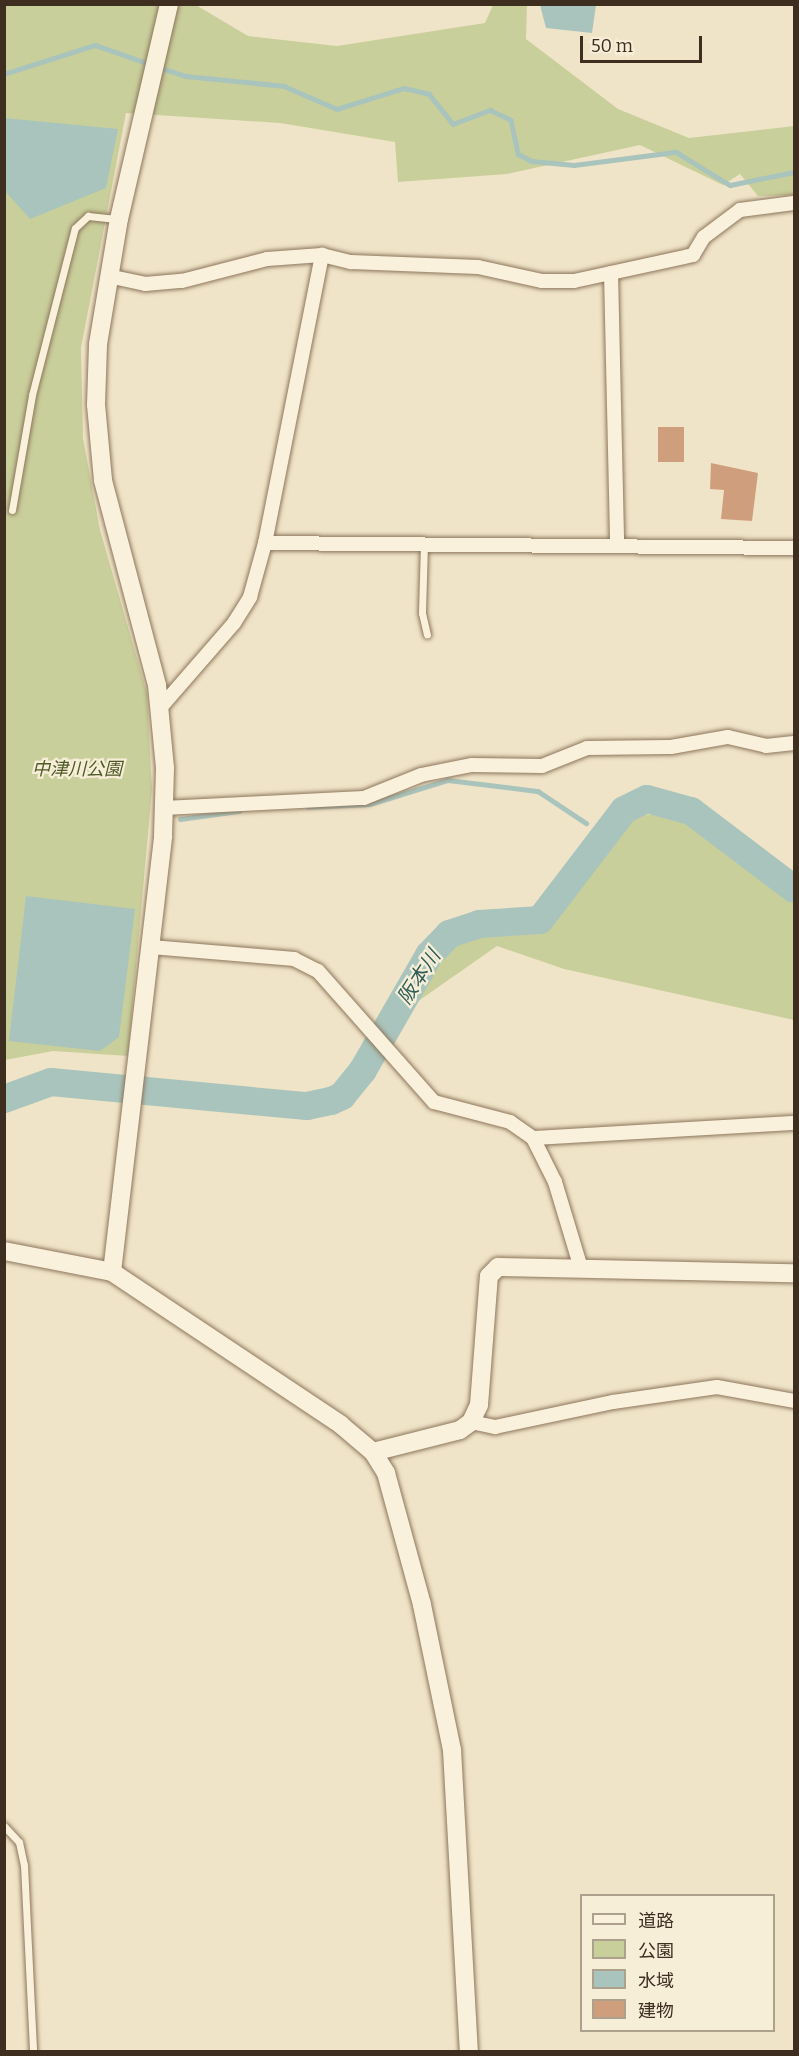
<!DOCTYPE html>
<html>
<head>
<meta charset="utf-8">
<style>
  body { margin:0 }
  #map { position:relative; width:799px; height:2056px; overflow:hidden; background:#f0e4c8; font-family:Bitter,"Noto Sans JP",serif }
  div>[style] { position:absolute }
  .green>* { inset:0; background:#c9cf9b }
  .water>* { inset:0; background:#a9c4bc }
  .stream>* { height:4.5px; margin:-2.25px; padding:0 2.25px; transform-origin:2.25px; border-radius:2.25px; background:#a9c4bc }
  .river>* { height:28px; margin:-14px; padding:0 14px; transform-origin:14px; border-radius:14px; background:#a9c4bc }
  .building>* { inset:0; background:#cf9f7d; transform-origin:0 0 }
  .roads { filter:drop-shadow(0 0 2px #8d765c) drop-shadow(0 0 2px #8d765c) }
  .service>* { height:7px; margin:-3.5px; padding:0 3.5px; transform-origin:3.5px; border-radius:3.5px; background:#faf1dc }
  .minor>* { height:14px; margin:-7px; padding:0 7px; transform-origin:7px; border-radius:7px; background:#faf1dc }
  .tertiary>* { height:18px; margin:-9px; padding:0 9px; transform-origin:9px; border-radius:9px; background:#faf1dc }
  span { translate:-50% -50%; white-space:nowrap; text-align:center; line-height:1.15; -webkit-text-stroke:4.5px #f7eed8; paint-order:stroke }
  .park-label { font-size:18px; color:#4d5a26; font-style:italic }
  .water-label { font-size:20px; color:#2f5d5a; font-style:italic }
  .frame { position:absolute; inset:0; border:6px solid #3d2e20; pointer-events:none }
  .legend { position:absolute; left:580px; top:1894px; width:195px; height:138px; box-sizing:border-box; background:#f7eed8; border:2px solid #ada18e; margin:0; padding:8px 10px; list-style:none; font-size:18px; color:#3d2e20 }
  .legend li { display:flex; align-items:center; gap:12px; height:30px }
  .legend b { width:30px; border:2px solid #ada18e }
  .scale { position:absolute; left:580px; top:36px; width:122px; height:27px; box-sizing:border-box; border:3px solid #3d2e20; border-top:0; padding-left:8px; font-size:18px; line-height:21px; white-space:nowrap; color:#3d2e20; -webkit-text-stroke:4px #f7eed8; paint-order:stroke }
</style>
</head>
<body>
<div id="map">
  <div class="green">
    <i style="clip-path:polygon(4px 5px,196px 5px,248px 36px,337px 46px,485px 23px,493px 5px,527px 5px,526px 39px,618px 109px,689px 138px,794px 126px,794px 195px,758px 196px,740px 174px,723px 185px,640px 145px,507px 174px,398px 182px,395px 142px,280px 123px,126px 113px,81px 348px,83px 438px,100px 530px,147px 693px,152px 789px,128px 1056px,53px 1051px,5px 1060px)"></i>
    <i style="clip-path:polygon(684px 811px,794px 894px,794px 1020px,564px 969px,497px 946px,414px 1004px,432px 970px,469px 931px,541px 928px,635px 816px)"></i>
  </div>
  <div class="water">
    <i style="clip-path:polygon(540px 5px,596px 5px,592px 33px,546px 28px)"></i>
    <i style="clip-path:polygon(4px 118px,118px 129px,106px 188px,30px 219px,5px 191px)"></i>
    <i style="clip-path:polygon(26px 896px,135px 909px,119px 1037px,100px 1051px,9px 1041px)"></i>
  </div>
  <div class="stream">
    <i style="left:158px;top:67px;width:29px;rotate:18deg"></i>
    <i style="left:186px;top:76px;width:99px;rotate:5.8deg"></i>
    <i style="left:284px;top:86px;width:58px;rotate:23.5deg"></i>
    <i style="left:337px;top:109px;width:70px;rotate:-17.4deg"></i>
    <i style="left:404px;top:88px;width:26px;rotate:13deg"></i>
    <i style="left:429px;top:94px;width:38px;rotate:51deg"></i>
    <i style="left:453px;top:124px;width:40px;rotate:-21deg"></i>
    <i style="left:490px;top:110px;width:23px;rotate:25deg"></i>
    <i style="left:511px;top:120px;width:35px;rotate:78deg"></i>
    <i style="left:518px;top:154px;width:16px;rotate:27deg"></i>
    <i style="left:532px;top:161px;width:42px;rotate:5.4deg"></i>
    <i style="left:574px;top:165px;width:103px;rotate:-7.3deg"></i>
    <i style="left:676px;top:152px;width:63px;rotate:31.4deg"></i>
    <i style="left:730px;top:185px;width:65px;rotate:-11.5deg"></i>
    <i style="left:4px;top:74px;width:96px;rotate:-17.7deg"></i>
    <i style="left:95px;top:45px;width:58px;rotate:19.1deg"></i>
    <i style="left:308px;top:807px;width:62px;rotate:-2.8deg"></i>
    <i style="left:370px;top:804px;width:82px;rotate:-17.1deg"></i>
    <i style="left:448px;top:780px;width:91px;rotate:7deg"></i>
    <i style="left:538px;top:791px;width:58px;rotate:33.7deg"></i>
    <i style="left:180px;top:819px;width:60px;rotate:-7.7deg"></i>
    <i style="left:600px;top:829px;width:6px;rotate:18deg"></i>
  </div>
  <div class="river">
    <i style="left:4px;top:1099px;width:50px;rotate:-19.9deg"></i>
    <i style="left:51px;top:1082px;width:257px;rotate:5.4deg"></i>
    <i style="left:307px;top:1106px;width:25px;rotate:-12deg"></i>
    <i style="left:331px;top:1101px;width:12px;rotate:-24deg"></i>
    <i style="left:342px;top:1096px;width:33px;rotate:-51deg"></i>
    <i style="left:363px;top:1070px;width:133px;rotate:-60.1deg"></i>
    <i style="left:429px;top:955px;width:29px;rotate:-46deg"></i>
    <i style="left:449px;top:934px;width:32px;rotate:-18deg"></i>
    <i style="left:479px;top:924px;width:61px;rotate:-3.8deg"></i>
    <i style="left:540px;top:920px;width:138px;rotate:-52.6deg"></i>
    <i style="left:624px;top:810px;width:25px;rotate:-26deg"></i>
    <i style="left:647px;top:799px;width:46px;rotate:15.3deg"></i>
    <i style="left:691px;top:811px;width:129px;rotate:37.1deg"></i>
  </div>
  <div class="building">
    <i style="left:658px;top:427px;width:26px;height:35px"></i>
    <i style="clip-path:polygon(711px 463px,758px 473px,752px 521px,721px 519px,724px 490px,710px 489px)"></i>
  </div>
  <div class="roads">
    <div class="service">
      <i style="left:12px;top:510px;width:117px;rotate:-80.1deg"></i>
      <i style="left:32px;top:395px;width:172px;rotate:-75.6deg"></i>
      <i style="left:75px;top:228px;width:18px;rotate:-43deg"></i>
      <i style="left:88px;top:216px;width:31px;rotate:6deg"></i>
      <i style="left:424px;top:544px;width:69px;rotate:91.7deg"></i>
      <i style="left:422px;top:613px;width:22px;rotate:77deg"></i>
      <i style="left:4px;top:1826px;width:22px;rotate:47deg"></i>
      <i style="left:19px;top:1842px;width:24px;rotate:78deg"></i>
      <i style="left:24px;top:1865px;width:187px;rotate:87.2deg"></i>
    </div>
    <div class="minor">
      <i style="left:611px;top:273px;width:270px;rotate:88.7deg"></i>
      <i style="left:108px;top:276px;width:38px;rotate:12deg"></i>
      <i style="left:145px;top:284px;width:37px;rotate:-5deg"></i>
      <i style="left:182px;top:281px;width:88px;rotate:-14.5deg"></i>
      <i style="left:267px;top:259px;width:55px;rotate:-4.2deg"></i>
      <i style="left:322px;top:255px;width:30px;rotate:14deg"></i>
      <i style="left:351px;top:262px;width:127px;rotate:2.3deg"></i>
      <i style="left:478px;top:267px;width:66px;rotate:12.3deg"></i>
      <i style="left:542px;top:281px;width:32px"></i>
      <i style="left:574px;top:281px;width:122px;rotate:-12.3deg"></i>
      <i style="left:693px;top:255px;width:21px;rotate:-59deg"></i>
      <i style="left:704px;top:237px;width:45px;rotate:-36.9deg"></i>
      <i style="left:740px;top:210px;width:54px;rotate:-7.4deg"></i>
      <i style="left:265px;top:543px;width:529px;rotate:0.54deg"></i>
      <i style="left:161px;top:707px;width:111px;rotate:-49deg"></i>
      <i style="left:234px;top:623px;width:31px;rotate:-58deg"></i>
      <i style="left:250px;top:597px;width:56px;rotate:-74.5deg"></i>
      <i style="left:265px;top:543px;width:294px;rotate:-78.8deg"></i>
      <i style="left:164px;top:808px;width:200px;rotate:-2.9deg"></i>
      <i style="left:364px;top:798px;width:61px;rotate:-22deg"></i>
      <i style="left:421px;top:775px;width:52px;rotate:-11.1deg"></i>
      <i style="left:472px;top:765px;width:70px;rotate:0.8deg"></i>
      <i style="left:542px;top:766px;width:48px;rotate:-21.8deg"></i>
      <i style="left:587px;top:748px;width:84px;rotate:-0.7deg"></i>
      <i style="left:671px;top:747px;width:58px;rotate:-10deg"></i>
      <i style="left:728px;top:737px;width:39px;rotate:13deg"></i>
      <i style="left:766px;top:746px;width:28px;rotate:-6deg"></i>
      <i style="left:151px;top:947px;width:144px;rotate:4.8deg"></i>
      <i style="left:294px;top:959px;width:27px;rotate:27deg"></i>
      <i style="left:318px;top:971px;width:175px;rotate:48.5deg"></i>
      <i style="left:434px;top:1102px;width:79px;rotate:14.7deg"></i>
      <i style="left:510px;top:1122px;width:28px;rotate:35deg"></i>
      <i style="left:533px;top:1138px;width:49px;rotate:63.4deg"></i>
      <i style="left:555px;top:1182px;width:90px;rotate:73.2deg"></i>
      <i style="left:533px;top:1138px;width:261px;rotate:-3.3deg"></i>
      <i style="left:471px;top:1422px;width:25px;rotate:12deg"></i>
      <i style="left:495px;top:1427px;width:121px;rotate:-12deg"></i>
      <i style="left:613px;top:1402px;width:105px;rotate:-8.2deg"></i>
      <i style="left:717px;top:1387px;width:78px;rotate:10.3deg"></i>
    </div>
    <div class="tertiary">
      <i style="left:4px;top:1251px;width:110px;rotate:11deg"></i>
      <i style="left:112px;top:1272px;width:275px;rotate:33.7deg"></i>
      <i style="left:341px;top:1425px;width:42px;rotate:40.2deg"></i>
      <i style="left:373px;top:1452px;width:25px;rotate:58deg"></i>
      <i style="left:386px;top:1473px;width:137px;rotate:74.7deg"></i>
      <i style="left:422px;top:1605px;width:148px;rotate:78.3deg"></i>
      <i style="left:452px;top:1750px;width:302px;rotate:86.8deg"></i>
      <i style="left:112px;top:1272px;width:439px;rotate:-83.3deg"></i>
      <i style="left:163px;top:836px;width:68px;rotate:-88.3deg"></i>
      <i style="left:165px;top:768px;width:83px;rotate:-95.5deg"></i>
      <i style="left:157px;top:685px;width:212px;rotate:-104.8deg"></i>
      <i style="left:103px;top:480px;width:75px;rotate:-95.3deg"></i>
      <i style="left:96px;top:405px;width:61px;rotate:-88.1deg"></i>
      <i style="left:98px;top:344px;width:127px;rotate:-80.5deg"></i>
      <i style="left:119px;top:219px;width:221px;rotate:-76.9deg"></i>
      <i style="left:373px;top:1452px;width:90px;rotate:-14.2deg"></i>
      <i style="left:460px;top:1430px;width:14px;rotate:-36deg"></i>
      <i style="left:471px;top:1422px;width:19px;rotate:-65deg"></i>
      <i style="left:479px;top:1405px;width:129px;rotate:-85.6deg"></i>
      <i style="left:489px;top:1276px;width:13px;rotate:-45deg"></i>
      <i style="left:498px;top:1267px;width:296px;rotate:1.2deg"></i>
    </div>
  </div>
  <div class="park-label">
    <span style="left:77px;top:769px">中津川公園</span>
  </div>
  <div class="water-label">
    <span style="left:419px;top:977px;rotate:-57deg">阪本川</span>
  </div>
  <div class="frame"></div>
  <ul class="legend">
  <li><b style="height:8px;background:#faf1dc"></b>道路</li>
  <li><b style="height:16px;background:#c9cf9b"></b>公園</li>
  <li><b style="height:16px;background:#a9c4bc"></b>水域</li>
  <li><b style="height:16px;background:#cf9f7d"></b>建物</li>
  </ul>
  <div class="scale">50 m</div>
</div>
</body>
</html>
